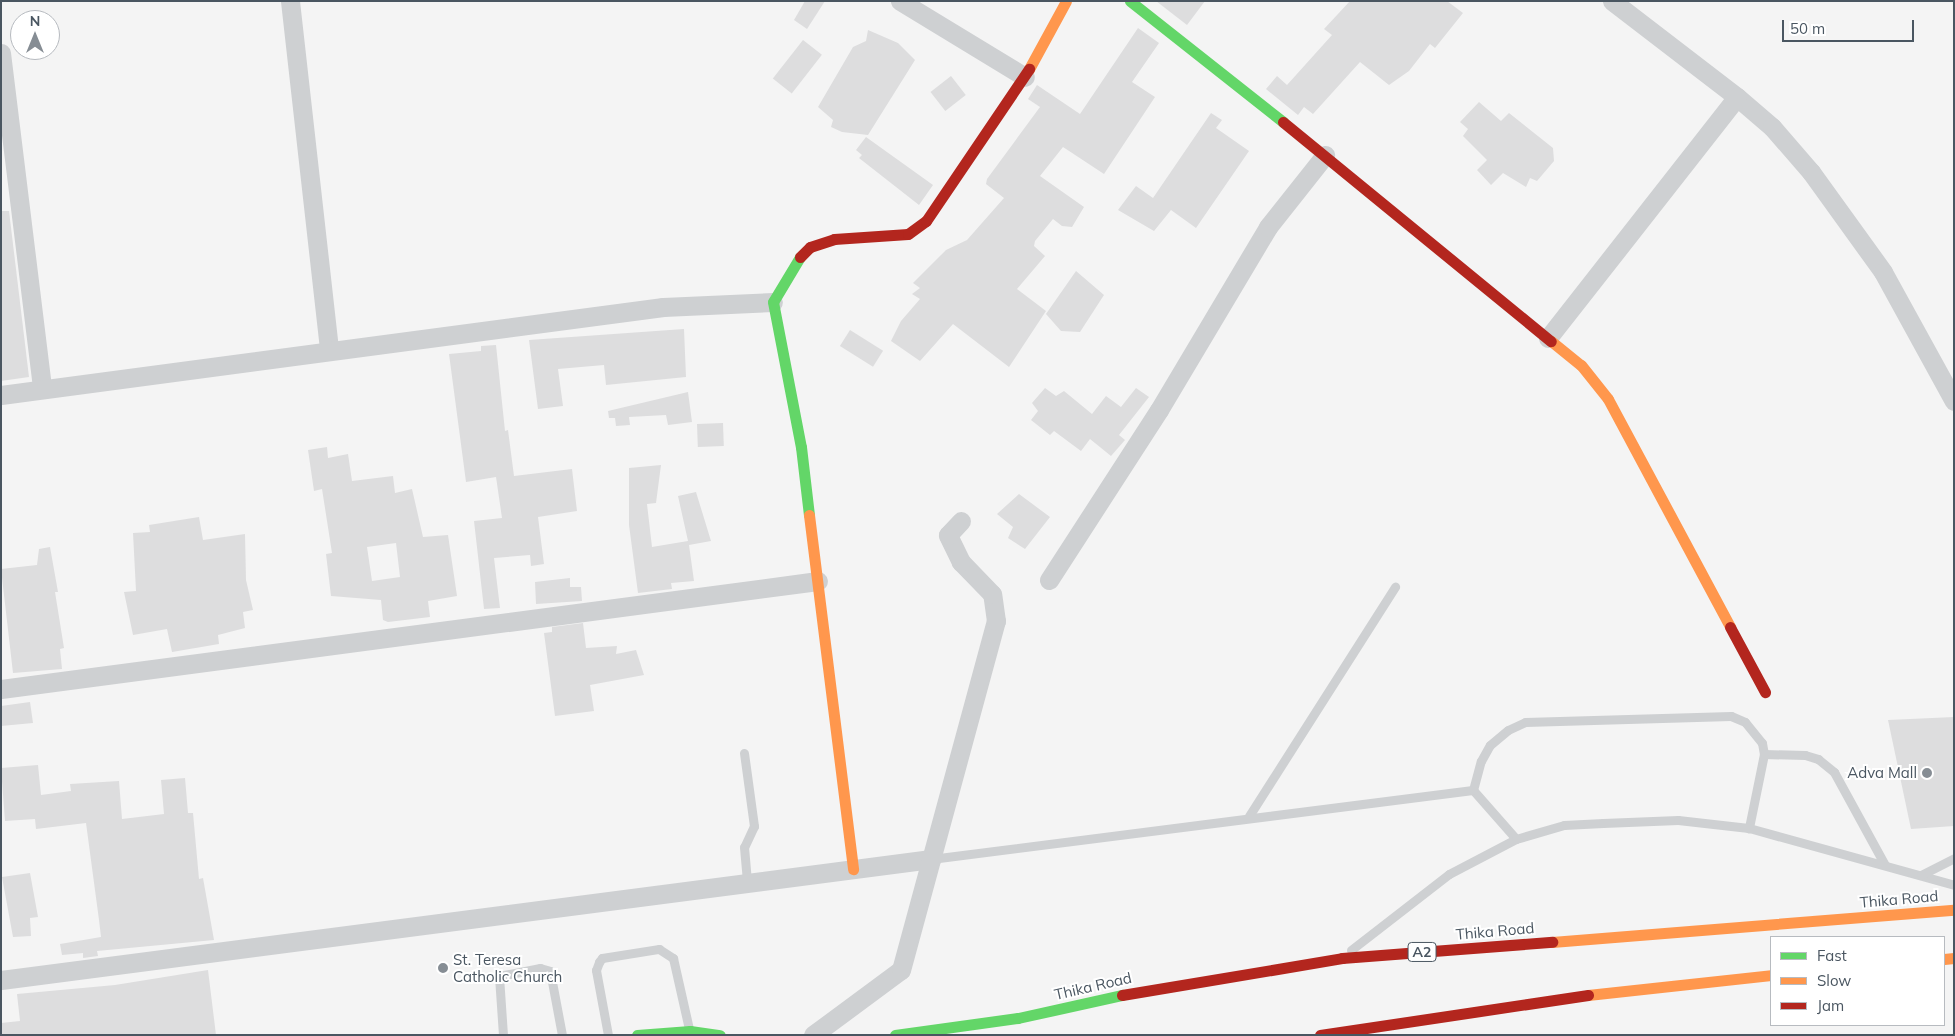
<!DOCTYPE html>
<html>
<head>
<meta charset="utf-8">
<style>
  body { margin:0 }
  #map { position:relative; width:1955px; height:1036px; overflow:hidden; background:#f4f4f4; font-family:Mulish,sans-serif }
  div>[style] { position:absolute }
  .building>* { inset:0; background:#ddddde; transform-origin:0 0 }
  .lane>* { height:9px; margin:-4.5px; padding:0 4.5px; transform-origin:4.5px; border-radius:4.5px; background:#ced0d2 }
  .street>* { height:19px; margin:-9.5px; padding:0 9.5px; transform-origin:9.5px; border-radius:9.5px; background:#ced0d2 }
  .fast>* { height:11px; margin:-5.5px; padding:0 5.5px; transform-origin:5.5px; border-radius:5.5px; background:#63d668 }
  .slow>* { height:11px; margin:-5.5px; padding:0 5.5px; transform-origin:5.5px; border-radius:5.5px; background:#ff974d }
  .jam>* { height:11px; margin:-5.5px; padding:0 5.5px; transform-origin:5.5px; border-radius:5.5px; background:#b3261e }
  .dots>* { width:14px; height:14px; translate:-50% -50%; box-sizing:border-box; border:2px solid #fff; border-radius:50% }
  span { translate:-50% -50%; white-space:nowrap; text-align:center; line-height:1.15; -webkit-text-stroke:4px #fff; paint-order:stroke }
  .shield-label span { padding:1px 4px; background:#fff; border:1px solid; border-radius:4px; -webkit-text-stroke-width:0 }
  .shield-label { font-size:14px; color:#4a5661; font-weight:700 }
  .poi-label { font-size:15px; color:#4a5661 }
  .right { translate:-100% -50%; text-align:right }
  .left { translate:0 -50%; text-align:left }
  .street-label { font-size:15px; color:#4a5661 }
  .frame { position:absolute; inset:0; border:2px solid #4a5661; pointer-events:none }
  .legend { position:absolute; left:1770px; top:936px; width:175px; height:90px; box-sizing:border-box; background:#fff; border:1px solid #b7bbc0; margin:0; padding:6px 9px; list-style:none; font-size:15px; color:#4a5661 }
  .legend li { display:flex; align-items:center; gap:10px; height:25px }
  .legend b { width:25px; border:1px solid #b7bbc0 }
  .north { position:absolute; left:10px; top:10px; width:50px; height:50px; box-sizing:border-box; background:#fff; border:1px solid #b7bbc0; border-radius:50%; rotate:0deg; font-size:14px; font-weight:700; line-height:20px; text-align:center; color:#4a5661 }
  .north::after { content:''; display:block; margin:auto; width:18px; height:22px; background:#868d94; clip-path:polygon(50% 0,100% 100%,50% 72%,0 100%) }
  .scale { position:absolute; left:1782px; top:20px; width:132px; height:22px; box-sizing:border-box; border:2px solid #4a5661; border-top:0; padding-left:6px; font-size:15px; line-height:18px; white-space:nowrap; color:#4a5661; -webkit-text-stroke:4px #fff; paint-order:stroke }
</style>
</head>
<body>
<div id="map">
  <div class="building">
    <i style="clip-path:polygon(805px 1px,825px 1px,807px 29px,794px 20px)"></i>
    <i style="clip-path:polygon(1156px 1px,1205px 1px,1187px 25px)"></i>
    <i style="clip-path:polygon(1350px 1px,1447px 1px,1463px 13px,1435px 48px,1430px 44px,1409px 71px,1389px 85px,1360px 62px,1313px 114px,1304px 107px,1298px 115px,1266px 89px,1277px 76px,1287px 85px,1332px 35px,1324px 29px)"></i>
    <i style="clip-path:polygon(1138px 28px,1159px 43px,1132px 82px,1155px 97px,1104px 174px,1063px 147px,1040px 176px,1084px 207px,1072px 227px,1062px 226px,1053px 219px,1035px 241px,1034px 246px,1045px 256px,1017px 289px,1046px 311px,1009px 367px,953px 324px,920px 361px,891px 341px,901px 321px,920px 299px,912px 294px,920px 288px,913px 283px,946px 250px,967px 240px,1004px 198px,986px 184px,987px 179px,1040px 107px,1028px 99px,1037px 85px,1080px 114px)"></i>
    <i style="clip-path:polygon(868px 30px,898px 43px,915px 60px,868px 135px,842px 132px,831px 127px,833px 120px,818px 107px,853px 47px,866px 41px)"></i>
    <i style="left:803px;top:40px;width:24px;height:49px;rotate:38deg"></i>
    <i style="left:951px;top:76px;width:24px;height:26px;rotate:52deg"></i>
    <i style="clip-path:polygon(1479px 102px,1501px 121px,1509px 113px,1553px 148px,1554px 161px,1537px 181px,1530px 178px,1526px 187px,1503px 173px,1491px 185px,1477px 170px,1487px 160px,1463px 136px,1468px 129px,1460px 122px)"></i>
    <i style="clip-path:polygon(1211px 113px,1222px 120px,1216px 128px,1249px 151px,1196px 228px,1171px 210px,1154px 231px,1118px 210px,1136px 186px,1153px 198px)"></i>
    <i style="clip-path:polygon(866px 137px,933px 185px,919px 205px,859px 158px,862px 155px,856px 150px)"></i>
    <i style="clip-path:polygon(1px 211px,9px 211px,29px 377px,1px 381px)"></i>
    <i style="clip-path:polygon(1076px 271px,1104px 295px,1080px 332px,1061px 331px,1046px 314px)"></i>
    <i style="clip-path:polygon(684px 329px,686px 377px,606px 385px,604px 365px,558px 369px,563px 406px,538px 409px,529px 340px)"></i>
    <i style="left:850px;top:330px;width:39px;height:19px;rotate:32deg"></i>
    <i style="clip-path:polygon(496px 345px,505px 431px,508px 430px,514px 476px,572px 469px,577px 511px,538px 517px,544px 564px,531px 566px,530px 555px,494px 558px,500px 608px,484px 609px,474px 521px,502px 518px,496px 477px,466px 482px,449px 354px,481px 351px,481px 346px)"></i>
    <i style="clip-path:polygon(1045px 388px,1056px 396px,1064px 391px,1092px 414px,1106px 396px,1121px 407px,1136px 388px,1149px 397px,1119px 435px,1125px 440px,1111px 456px,1090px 439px,1081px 451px,1054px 431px,1050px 435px,1031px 420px,1038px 411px,1032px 403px)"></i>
    <i style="clip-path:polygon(688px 392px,692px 422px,668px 425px,666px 415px,629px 417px,630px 425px,616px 426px,615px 418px,609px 418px,608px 411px)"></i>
    <i style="left:723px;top:423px;width:23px;height:26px;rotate:88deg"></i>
    <i style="clip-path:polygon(evenodd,327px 447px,328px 458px,348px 454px,352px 481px,393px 476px,395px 493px,412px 489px,423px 537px,448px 535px,457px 596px,428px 601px,430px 617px,388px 622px,383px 620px,381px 600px,331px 596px,326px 554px,332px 553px,322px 489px,314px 491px,308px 450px,327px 447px,396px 543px,400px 577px,372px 581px,367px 547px,396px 543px)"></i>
    <i style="clip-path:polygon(661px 465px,656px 503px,647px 504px,652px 547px,688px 541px,678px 496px,696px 492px,711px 541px,689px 545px,694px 581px,671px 583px,672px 589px,638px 593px,629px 525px,629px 468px)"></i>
    <i style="clip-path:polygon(1019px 494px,1050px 517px,1025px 549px,1008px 538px,1013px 527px,997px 514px)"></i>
    <i style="clip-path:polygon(199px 517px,203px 540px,245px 534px,246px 580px,253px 610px,243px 612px,245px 628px,218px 635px,219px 644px,172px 652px,167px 629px,133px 635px,124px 592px,136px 591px,133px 533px,150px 532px,149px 525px)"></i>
    <i style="clip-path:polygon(50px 547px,58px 592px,55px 592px,64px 648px,60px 649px,62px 669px,13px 673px,1px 569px,37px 565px,39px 549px)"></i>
    <i style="clip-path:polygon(570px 578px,570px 587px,581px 587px,582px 601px,536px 604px,535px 582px)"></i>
    <i style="clip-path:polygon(583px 623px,586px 648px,617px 646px,616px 654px,636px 650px,644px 675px,590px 685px,594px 711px,555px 716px,544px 633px,552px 632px,552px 627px)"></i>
    <i style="clip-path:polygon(30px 702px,33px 723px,1px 726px,1px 706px)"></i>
    <i style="clip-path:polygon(1954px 717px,1954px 826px,1911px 829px,1888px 720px)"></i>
    <i style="clip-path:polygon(38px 765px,41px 795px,71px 791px,70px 784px,119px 781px,122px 819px,164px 814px,161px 780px,185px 778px,188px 813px,193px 813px,199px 879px,203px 878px,214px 940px,97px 951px,98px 956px,83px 958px,83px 953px,62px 955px,60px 944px,101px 937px,99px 920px,86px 823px,36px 829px,35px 819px,5px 821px,1px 768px)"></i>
    <i style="clip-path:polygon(30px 873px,38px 917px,30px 918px,31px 936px,13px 937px,2px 877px)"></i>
    <i style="clip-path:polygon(208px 970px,216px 1035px,1px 1035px,1px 1023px,20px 1021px,17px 994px,115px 985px)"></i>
  </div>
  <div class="lane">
    <i style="left:744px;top:753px;width:74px;rotate:82.2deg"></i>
    <i style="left:754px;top:826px;width:23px;rotate:115deg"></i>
    <i style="left:744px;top:847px;width:36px;rotate:85deg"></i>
    <i style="left:1764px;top:754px;width:41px;rotate:1.4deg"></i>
    <i style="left:1805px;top:755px;width:14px;rotate:17deg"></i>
    <i style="left:1818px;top:759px;width:21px;rotate:39deg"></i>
    <i style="left:1834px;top:772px;width:106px;rotate:61.3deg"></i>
    <i style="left:1473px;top:790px;width:65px;rotate:48.7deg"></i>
    <i style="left:1249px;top:816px;width:272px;rotate:-57.5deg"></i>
    <i style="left:931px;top:859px;width:546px;rotate:-7.26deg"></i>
    <i style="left:1473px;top:790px;width:30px;rotate:-75deg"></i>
    <i style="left:1481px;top:761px;width:18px;rotate:-61deg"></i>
    <i style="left:1490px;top:745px;width:23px;rotate:-40deg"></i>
    <i style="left:1508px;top:730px;width:19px;rotate:-25deg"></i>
    <i style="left:1525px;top:722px;width:206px;rotate:-1.7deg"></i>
    <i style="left:1731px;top:716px;width:15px;rotate:23deg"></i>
    <i style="left:1745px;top:722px;width:27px;rotate:51deg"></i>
    <i style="left:1762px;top:743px;width:11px;rotate:80deg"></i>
    <i style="left:1764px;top:754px;width:76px;rotate:101.5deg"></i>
    <i style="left:1749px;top:828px;width:213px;rotate:15.5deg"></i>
    <i style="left:1921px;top:875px;width:37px;rotate:-27deg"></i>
    <i style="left:1351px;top:950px;width:124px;rotate:-37.8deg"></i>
    <i style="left:1449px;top:874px;width:76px;rotate:-27.6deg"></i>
    <i style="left:1516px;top:839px;width:50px;rotate:-16.3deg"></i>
    <i style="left:1564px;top:825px;width:39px;rotate:-3deg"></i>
    <i style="left:1603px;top:823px;width:75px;rotate:-2.3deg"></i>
    <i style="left:1678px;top:820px;width:71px;rotate:6.4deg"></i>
    <i style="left:503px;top:1035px;width:59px;rotate:-93.9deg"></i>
    <i style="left:499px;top:976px;width:42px;rotate:-11deg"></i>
    <i style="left:540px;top:968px;width:10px;rotate:17deg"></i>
    <i style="left:550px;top:971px;width:65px;rotate:79.4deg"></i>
    <i style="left:608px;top:1035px;width:66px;rotate:-100.5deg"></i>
    <i style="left:596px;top:970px;width:9px;rotate:-69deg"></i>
    <i style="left:599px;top:962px;width:5px;rotate:-53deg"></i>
    <i style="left:602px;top:958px;width:58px;rotate:-9deg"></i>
    <i style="left:659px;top:949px;width:17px;rotate:33deg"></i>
    <i style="left:673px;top:958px;width:73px;rotate:77.3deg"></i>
  </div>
  <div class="street">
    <i style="left:290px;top:1px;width:351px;rotate:83.6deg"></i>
    <i style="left:900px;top:1px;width:146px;rotate:31.3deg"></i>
    <i style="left:1612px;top:1px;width:158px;rotate:37.5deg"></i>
    <i style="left:1737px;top:97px;width:46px;rotate:40.6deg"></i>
    <i style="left:1772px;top:127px;width:60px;rotate:49.1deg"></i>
    <i style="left:1811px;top:172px;width:123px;rotate:54.2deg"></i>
    <i style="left:1883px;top:272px;width:147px;rotate:61.2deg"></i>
    <i style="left:1px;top:53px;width:338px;rotate:83deg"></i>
    <i style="left:1548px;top:338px;width:306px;rotate:-51.9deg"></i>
    <i style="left:1px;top:395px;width:668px;rotate:-7.57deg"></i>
    <i style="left:663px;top:307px;width:110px;rotate:-2.6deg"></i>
    <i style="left:1049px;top:580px;width:202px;rotate:-57.1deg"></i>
    <i style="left:1159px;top:410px;width:213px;rotate:-59.2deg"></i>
    <i style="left:1268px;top:227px;width:92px;rotate:-51.6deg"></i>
    <i style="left:1px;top:689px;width:824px;rotate:-7.53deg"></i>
    <i style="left:1px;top:980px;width:938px;rotate:-7.41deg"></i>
    <i style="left:813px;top:1035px;width:109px;rotate:-36.5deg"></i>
    <i style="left:901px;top:970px;width:362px;rotate:-74.8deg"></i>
    <i style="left:996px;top:621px;width:27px;rotate:-98deg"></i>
    <i style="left:992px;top:594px;width:45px;rotate:-134.1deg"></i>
    <i style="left:961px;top:562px;width:30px;rotate:-116deg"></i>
    <i style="left:948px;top:535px;width:19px;rotate:-47deg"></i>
  </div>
  <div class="fast">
    <i style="left:1130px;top:1px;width:195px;rotate:38.3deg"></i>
    <i style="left:800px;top:257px;width:52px;rotate:121deg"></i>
    <i style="left:773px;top:302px;width:148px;rotate:79.1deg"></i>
    <i style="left:801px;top:447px;width:68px;rotate:83.3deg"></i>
    <i style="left:637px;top:1035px;width:53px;rotate:-4.3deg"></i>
    <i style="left:690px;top:1031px;width:30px;rotate:8deg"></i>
    <i style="left:895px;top:1035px;width:124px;rotate:-7.9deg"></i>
    <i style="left:1018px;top:1018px;width:107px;rotate:-12.5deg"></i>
  </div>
  <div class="slow">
    <i style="left:1029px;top:69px;width:77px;rotate:-61.4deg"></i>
    <i style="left:1551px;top:341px;width:38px;rotate:39deg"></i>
    <i style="left:1581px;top:365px;width:43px;rotate:51.5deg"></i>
    <i style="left:1608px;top:399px;width:259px;rotate:61.8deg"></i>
    <i style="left:809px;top:515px;width:357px;rotate:82.9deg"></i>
    <i style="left:1552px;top:942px;width:403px;rotate:-4.6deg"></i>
    <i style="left:1944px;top:959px;width:10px;rotate:-6deg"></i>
    <i style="left:1588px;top:995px;width:184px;rotate:-6.2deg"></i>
  </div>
  <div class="jam">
    <i style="left:1283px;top:122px;width:346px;rotate:39.3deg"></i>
    <i style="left:800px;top:257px;width:14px;rotate:-45deg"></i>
    <i style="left:810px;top:247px;width:25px;rotate:-18deg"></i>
    <i style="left:834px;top:239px;width:74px;rotate:-3.9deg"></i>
    <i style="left:908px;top:234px;width:22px;rotate:-36deg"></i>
    <i style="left:926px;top:221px;width:184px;rotate:-55.9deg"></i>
    <i style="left:1730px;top:627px;width:74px;rotate:61.7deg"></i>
    <i style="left:1122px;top:995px;width:223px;rotate:-9.5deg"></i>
    <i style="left:1342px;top:958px;width:211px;rotate:-4.4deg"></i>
    <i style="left:1320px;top:1035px;width:271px;rotate:-8.5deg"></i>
  </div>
  <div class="dots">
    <i style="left:1927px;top:773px;background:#868d94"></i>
    <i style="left:443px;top:968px;background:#868d94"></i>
  </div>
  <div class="shield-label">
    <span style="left:1422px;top:952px">A2</span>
  </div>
  <div class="poi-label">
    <span class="right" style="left:1917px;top:773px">Adva Mall</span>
    <span class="left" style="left:453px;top:968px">St. Teresa<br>Catholic Church</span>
  </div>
  <div class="street-label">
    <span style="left:1899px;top:899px;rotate:-5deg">Thika Road</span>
    <span style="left:1495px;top:931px;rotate:-5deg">Thika Road</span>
    <span style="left:1093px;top:986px;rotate:-13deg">Thika Road</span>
  </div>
  <div class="frame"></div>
  <ul class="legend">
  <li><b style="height:6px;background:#63d668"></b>Fast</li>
  <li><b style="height:6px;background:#ff974d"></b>Slow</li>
  <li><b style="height:6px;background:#b3261e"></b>Jam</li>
  </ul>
  <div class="north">N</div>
  <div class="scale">50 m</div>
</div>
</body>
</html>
